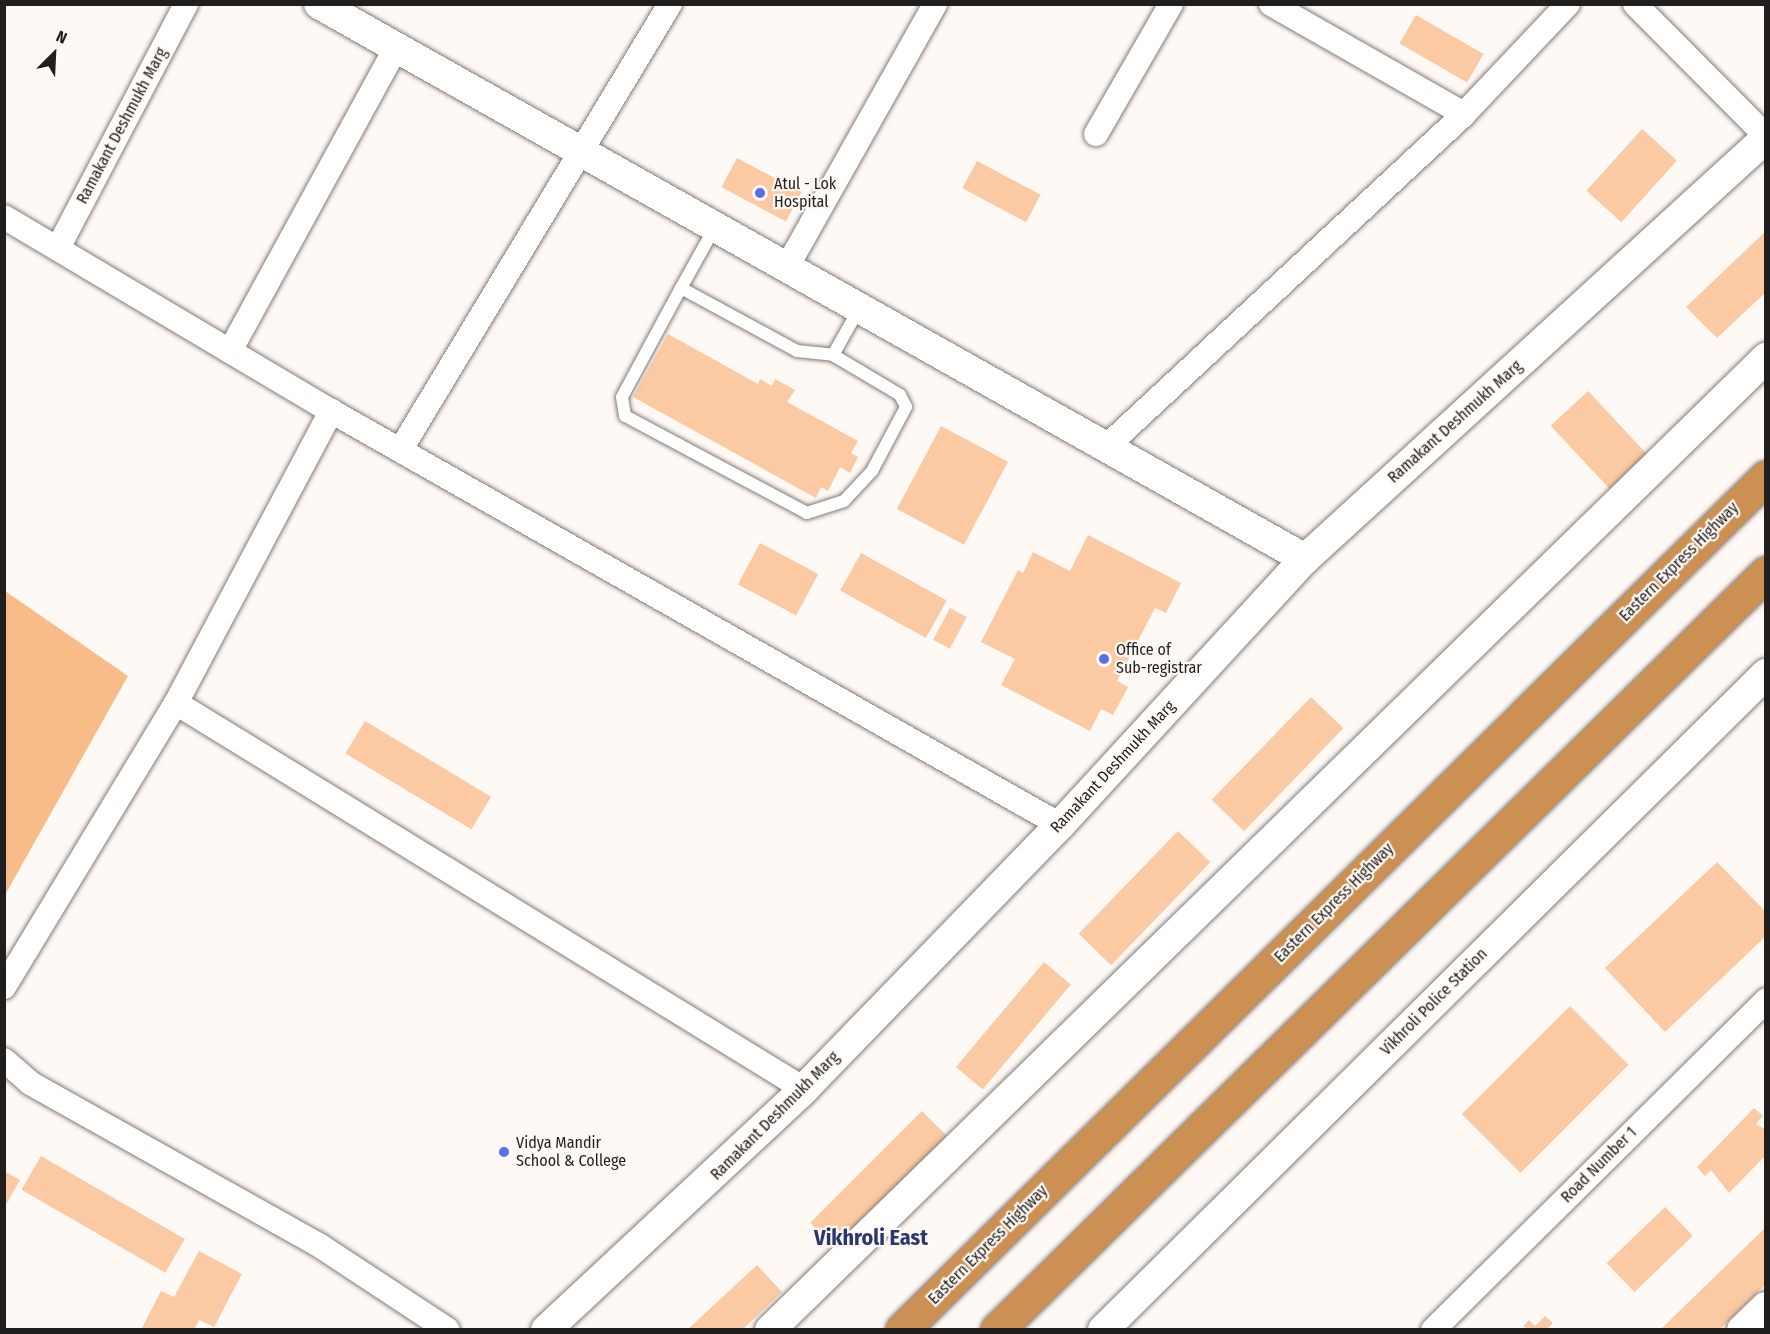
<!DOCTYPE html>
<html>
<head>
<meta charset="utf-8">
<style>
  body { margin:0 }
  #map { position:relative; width:1770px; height:1334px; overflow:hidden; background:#fff9f5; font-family:"Fira Sans Condensed",sans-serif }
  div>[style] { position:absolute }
  .green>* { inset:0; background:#f8bc89 }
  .building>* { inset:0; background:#fbcaa2; transform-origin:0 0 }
  .roads { filter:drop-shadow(0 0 2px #827c77) drop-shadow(0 0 2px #827c77) }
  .service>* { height:12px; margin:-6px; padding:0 6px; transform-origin:6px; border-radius:6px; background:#fff }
  .minor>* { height:24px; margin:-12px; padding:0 12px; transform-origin:12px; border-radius:12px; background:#fff }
  .tertiary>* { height:30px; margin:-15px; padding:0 15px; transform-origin:15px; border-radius:15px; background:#fff }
  .trunk>* { height:33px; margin:-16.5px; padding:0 16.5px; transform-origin:16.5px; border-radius:16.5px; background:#cc9053 }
  .dots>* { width:16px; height:16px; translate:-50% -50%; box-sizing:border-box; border:3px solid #fff9f5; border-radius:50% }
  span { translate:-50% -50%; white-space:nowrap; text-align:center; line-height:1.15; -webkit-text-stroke:4.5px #fff9f5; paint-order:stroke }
  .street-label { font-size:16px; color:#211f1d }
  .poi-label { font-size:16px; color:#211f1d }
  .left { translate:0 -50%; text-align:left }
  .district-label { font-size:22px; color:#2a366f; font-weight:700 }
  .frame { position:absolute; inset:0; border:6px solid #211f1d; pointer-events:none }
  .north { position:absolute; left:24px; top:24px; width:60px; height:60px; -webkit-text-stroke:4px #fff9f5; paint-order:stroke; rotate:24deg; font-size:16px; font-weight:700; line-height:24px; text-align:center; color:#211f1d }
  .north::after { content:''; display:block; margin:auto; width:21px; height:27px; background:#211f1d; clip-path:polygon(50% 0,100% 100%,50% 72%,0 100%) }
</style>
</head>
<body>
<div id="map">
  <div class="green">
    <i style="clip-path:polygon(5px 591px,128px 676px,5px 895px)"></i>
  </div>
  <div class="building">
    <i style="left:1416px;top:15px;width:78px;height:33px;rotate:30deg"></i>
    <i style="left:1642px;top:129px;width:47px;height:83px;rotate:42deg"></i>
    <i style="left:737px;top:158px;width:73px;height:33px;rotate:28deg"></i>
    <i style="left:977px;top:161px;width:72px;height:31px;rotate:28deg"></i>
    <i style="clip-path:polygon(1766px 231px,1766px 292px,1717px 338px,1686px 307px)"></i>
    <i style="clip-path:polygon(668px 334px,758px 384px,760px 379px,772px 386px,775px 379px,795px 390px,787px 402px,858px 441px,851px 453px,858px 457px,850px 473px,840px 467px,828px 491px,821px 487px,816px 498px,633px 397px)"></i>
    <i style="left:1588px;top:391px;width:91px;height:51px;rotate:47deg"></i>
    <i style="left:941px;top:426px;width:76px;height:94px;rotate:28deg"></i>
    <i style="clip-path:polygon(1088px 535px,1181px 583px,1166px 613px,1155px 608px,1117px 681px,1128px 687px,1113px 715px,1101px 709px,1090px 731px,1001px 685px,1015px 659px,981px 642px,1018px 570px,1023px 573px,1033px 552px,1070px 571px)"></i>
    <i style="left:760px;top:543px;width:66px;height:47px;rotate:28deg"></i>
    <i style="left:861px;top:553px;width:98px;height:43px;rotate:29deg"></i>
    <i style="left:950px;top:608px;width:19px;height:36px;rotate:28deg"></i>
    <i style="left:1311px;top:697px;width:45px;height:143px;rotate:44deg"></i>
    <i style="left:365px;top:721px;width:147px;height:38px;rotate:31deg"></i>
    <i style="left:1178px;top:831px;width:45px;height:143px;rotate:44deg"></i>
    <i style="clip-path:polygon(1717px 862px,1766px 912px,1766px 936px,1665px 1032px,1605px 968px)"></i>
    <i style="left:1044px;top:962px;width:35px;height:137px;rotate:40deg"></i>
    <i style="left:1570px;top:1006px;width:83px;height:153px;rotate:45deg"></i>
    <i style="clip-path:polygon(1754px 1108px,1763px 1116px,1756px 1124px,1766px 1130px,1766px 1155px,1729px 1193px,1711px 1170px,1705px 1176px,1697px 1167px)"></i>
    <i style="left:922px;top:1111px;width:47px;height:158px;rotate:45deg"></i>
    <i style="left:41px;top:1156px;width:166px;height:39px;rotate:30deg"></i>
    <i style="clip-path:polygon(4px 1171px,20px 1180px,4px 1208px)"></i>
    <i style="left:1665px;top:1207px;width:40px;height:81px;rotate:46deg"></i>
    <i style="clip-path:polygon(1766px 1227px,1766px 1284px,1719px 1330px,1662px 1328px)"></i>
    <i style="clip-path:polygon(199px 1251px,242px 1274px,214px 1327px,199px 1320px,194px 1330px,141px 1330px,161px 1291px,174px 1297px)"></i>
    <i style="clip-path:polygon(757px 1265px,782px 1292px,742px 1330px,687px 1330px)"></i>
    <i style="clip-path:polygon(1545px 1316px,1553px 1323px,1546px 1330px,1523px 1327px,1529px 1320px,1535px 1326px)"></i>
  </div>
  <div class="roads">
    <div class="service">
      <i style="left:681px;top:288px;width:132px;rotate:28.5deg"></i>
      <i style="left:797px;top:351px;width:36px;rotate:6deg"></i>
      <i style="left:833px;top:355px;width:78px;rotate:30.8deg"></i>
      <i style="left:900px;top:395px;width:13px;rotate:63deg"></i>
      <i style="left:906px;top:407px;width:72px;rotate:118deg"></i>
      <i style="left:872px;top:471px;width:41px;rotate:133deg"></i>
      <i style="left:844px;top:501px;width:39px;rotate:162deg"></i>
      <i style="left:807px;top:513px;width:206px;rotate:-151.9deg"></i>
      <i style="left:625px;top:416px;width:19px;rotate:-99deg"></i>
      <i style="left:622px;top:397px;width:124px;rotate:-61.6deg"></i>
      <i style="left:681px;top:288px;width:70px;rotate:-60.9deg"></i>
      <i style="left:833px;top:355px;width:53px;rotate:-60.5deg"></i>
    </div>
    <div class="minor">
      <i style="left:1271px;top:4px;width:222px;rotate:29.7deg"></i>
      <i style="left:1635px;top:4px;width:186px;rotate:45.2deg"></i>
      <i style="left:1096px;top:134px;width:150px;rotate:-60deg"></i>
      <i style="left:4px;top:217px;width:380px;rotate:30.7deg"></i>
      <i style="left:331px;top:411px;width:838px;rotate:29.59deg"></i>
      <i style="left:58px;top:248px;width:276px;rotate:-62.3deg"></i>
      <i style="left:787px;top:267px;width:302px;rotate:-60.6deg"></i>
      <i style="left:230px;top:351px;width:345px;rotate:-61.3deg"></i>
      <i style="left:1106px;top:447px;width:489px;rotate:-42.9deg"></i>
      <i style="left:1464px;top:114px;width:151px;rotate:-46.6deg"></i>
      <i style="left:401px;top:449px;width:520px;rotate:-58.85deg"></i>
      <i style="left:176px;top:703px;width:737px;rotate:31.58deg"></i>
      <i style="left:4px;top:987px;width:332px;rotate:-58.8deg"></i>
      <i style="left:176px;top:703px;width:331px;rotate:-62deg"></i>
      <i style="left:4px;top:1060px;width:35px;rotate:41deg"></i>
      <i style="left:30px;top:1083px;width:331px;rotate:29.3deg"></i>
      <i style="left:319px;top:1245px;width:154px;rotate:33.4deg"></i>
      <i style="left:1433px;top:1330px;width:469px;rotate:-44.7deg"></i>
    </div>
    <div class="tertiary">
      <i style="left:319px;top:4px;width:1131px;rotate:29.37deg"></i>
      <i style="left:546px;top:1330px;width:353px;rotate:-43deg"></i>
      <i style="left:804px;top:1089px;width:368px;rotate:-45.9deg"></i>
      <i style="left:1060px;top:825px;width:362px;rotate:-47.4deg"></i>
      <i style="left:1305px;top:559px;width:624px;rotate:-42.4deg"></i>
      <i style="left:770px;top:1330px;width:1392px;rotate:-44.3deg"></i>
      <i style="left:1103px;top:1330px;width:933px;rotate:-44.7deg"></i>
      <i style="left:1742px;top:1330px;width:33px;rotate:-44deg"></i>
    </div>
    <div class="trunk">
      <i style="left:902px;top:1330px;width:1214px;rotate:-44.63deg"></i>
      <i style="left:997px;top:1330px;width:1079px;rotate:-44.55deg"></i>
    </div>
  </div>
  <div class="dots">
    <i style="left:760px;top:193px;background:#586fe5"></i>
    <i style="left:1104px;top:659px;background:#586fe5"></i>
    <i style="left:504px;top:1152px;background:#586fe5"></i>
  </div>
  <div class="street-label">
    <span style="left:122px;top:126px;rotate:-62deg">Ramakant Deshmukh Marg</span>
    <span style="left:1455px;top:422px;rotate:-42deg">Ramakant Deshmukh Marg</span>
    <span style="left:1679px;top:562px;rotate:-45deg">Eastern Express Highway</span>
    <span style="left:1113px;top:767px;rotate:-47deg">Ramakant Deshmukh Marg</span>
    <span style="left:1334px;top:903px;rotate:-45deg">Eastern Express Highway</span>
    <span style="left:1434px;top:1002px;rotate:-45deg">Vikhroli Police Station</span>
    <span style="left:775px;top:1116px;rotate:-45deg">Ramakant Deshmukh Marg</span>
    <span style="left:1599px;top:1165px;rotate:-45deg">Road Number 1</span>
    <span style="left:988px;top:1245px;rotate:-45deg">Eastern Express Highway</span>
  </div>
  <div class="poi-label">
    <span class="left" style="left:774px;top:193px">Atul - Lok<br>Hospital</span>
    <span class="left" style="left:1116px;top:659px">Office of<br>Sub-registrar</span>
    <span class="left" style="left:516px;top:1152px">Vidya Mandir<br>School &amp; College</span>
  </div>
  <div class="district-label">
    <span style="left:871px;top:1238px">Vikhroli East</span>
  </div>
  <div class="frame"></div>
  <div class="north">N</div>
</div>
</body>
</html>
